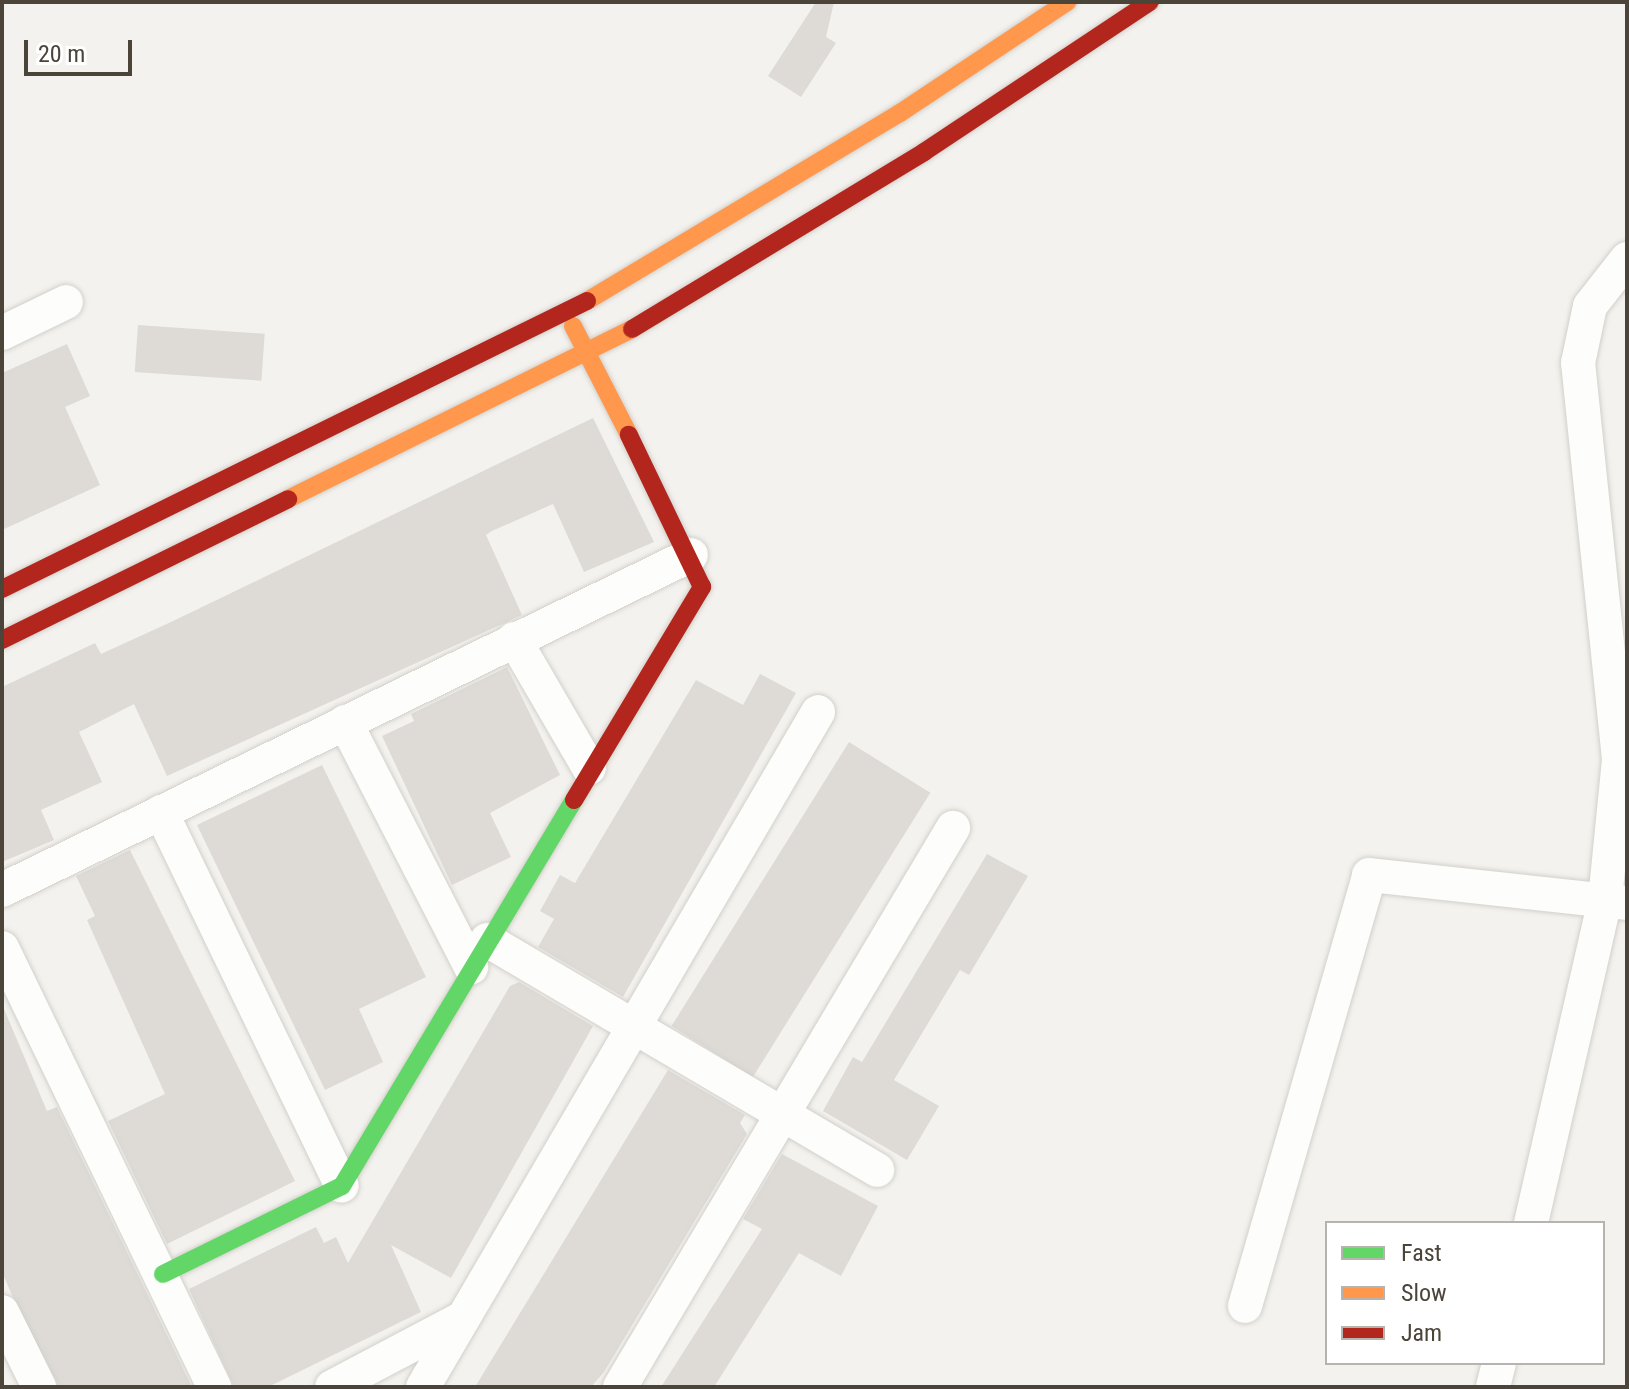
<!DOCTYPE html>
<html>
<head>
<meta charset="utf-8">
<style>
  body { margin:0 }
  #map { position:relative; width:1629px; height:1389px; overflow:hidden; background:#f4f2ee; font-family:"Roboto Condensed",sans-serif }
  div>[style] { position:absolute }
  .building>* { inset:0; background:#dedbd6; transform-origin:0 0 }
  .roads { filter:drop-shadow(0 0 2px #d2d0cb) drop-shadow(0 0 2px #d2d0cb) }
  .street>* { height:34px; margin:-17px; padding:0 17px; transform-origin:17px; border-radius:17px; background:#fdfdfc }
  .fast>* { height:18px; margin:-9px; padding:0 9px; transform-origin:9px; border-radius:9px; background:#63d668 }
  .slow>* { height:18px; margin:-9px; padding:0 9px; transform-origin:9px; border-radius:9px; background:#ff974d }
  .jam>* { height:18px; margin:-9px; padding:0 9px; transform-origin:9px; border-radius:9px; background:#b3261e }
  span { translate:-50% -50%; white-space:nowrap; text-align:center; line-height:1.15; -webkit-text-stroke:6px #fff; paint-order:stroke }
  .frame { position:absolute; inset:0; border:4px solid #4b4439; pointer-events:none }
  .legend { position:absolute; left:1325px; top:1221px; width:280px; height:144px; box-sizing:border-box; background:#fff; border:2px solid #b7b4b0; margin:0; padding:10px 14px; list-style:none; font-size:24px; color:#4b4439 }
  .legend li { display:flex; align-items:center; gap:16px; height:40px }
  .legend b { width:40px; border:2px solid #b7b4b0 }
  .scale { position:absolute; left:24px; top:40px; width:108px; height:36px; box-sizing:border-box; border:4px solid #4b4439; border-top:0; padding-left:10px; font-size:24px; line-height:28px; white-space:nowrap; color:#4b4439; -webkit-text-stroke:6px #fff; paint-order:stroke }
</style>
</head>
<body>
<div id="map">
  <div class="building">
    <i style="clip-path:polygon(816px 2px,834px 2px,826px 37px,836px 43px,801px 97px,768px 76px)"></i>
    <i style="left:138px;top:325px;width:127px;height:47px;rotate:4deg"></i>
    <i style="clip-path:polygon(67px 344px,90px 396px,65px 407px,100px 485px,2px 530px,2px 373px)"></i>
    <i style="clip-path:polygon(593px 418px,654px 542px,584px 572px,553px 504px,492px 531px,486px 535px,522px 615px,167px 776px,134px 704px,79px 732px,102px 782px,41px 810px,54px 840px,2px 862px,2px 687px,95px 643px,101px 654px,171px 622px)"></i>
    <i style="clip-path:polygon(507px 667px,560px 775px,490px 813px,511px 857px,452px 885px,382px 736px,414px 721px,411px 714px)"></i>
    <i style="clip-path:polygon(760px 674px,796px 693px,623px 997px,538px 947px,554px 919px,540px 911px,560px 875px,575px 883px,696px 680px,743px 705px)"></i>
    <i style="left:849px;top:742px;width:96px;height:335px;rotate:32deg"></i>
    <i style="clip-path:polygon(322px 765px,426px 977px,359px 1009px,383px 1062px,325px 1090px,197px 825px)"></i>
    <i style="clip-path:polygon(130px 850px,295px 1181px,167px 1244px,108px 1121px,165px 1094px,87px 920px,95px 916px,76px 876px)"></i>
    <i style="clip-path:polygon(987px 854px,1028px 876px,969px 975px,960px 970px,894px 1080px,939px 1106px,907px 1160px,823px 1111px,853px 1057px,862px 1062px)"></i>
    <i style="clip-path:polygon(519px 982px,593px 1026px,451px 1278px,391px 1245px,421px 1312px,268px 1387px,234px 1387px,189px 1289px,316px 1227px,324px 1243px,336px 1237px,348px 1263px,510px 986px)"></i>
    <i style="clip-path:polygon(2px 1004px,47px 1111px,57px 1107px,192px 1387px,59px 1387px,12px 1295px,2px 1272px)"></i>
    <i style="clip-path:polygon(668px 1070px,745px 1115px,740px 1123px,747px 1134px,604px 1372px,591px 1387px,475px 1387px)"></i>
    <i style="clip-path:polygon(782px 1154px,878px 1206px,841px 1276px,799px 1253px,714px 1387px,661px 1387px,762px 1229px,743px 1219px)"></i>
  </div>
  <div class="roads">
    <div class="street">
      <i style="left:2px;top:333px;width:71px;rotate:-25.8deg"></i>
      <i style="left:514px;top:639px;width:149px;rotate:59.8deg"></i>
      <i style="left:345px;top:722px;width:276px;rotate:62.8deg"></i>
      <i style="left:161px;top:812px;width:415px;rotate:64.2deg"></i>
      <i style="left:2px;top:890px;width:766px;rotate:-25.93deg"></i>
      <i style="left:487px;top:940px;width:453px;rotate:30.5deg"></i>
      <i style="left:2px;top:948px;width:488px;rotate:64.2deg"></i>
      <i style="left:1531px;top:1223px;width:331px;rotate:-77.1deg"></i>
      <i style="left:1605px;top:900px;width:142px;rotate:-84.3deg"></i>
      <i style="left:1619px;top:759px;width:398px;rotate:-95.9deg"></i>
      <i style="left:1578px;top:363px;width:58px;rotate:-78.1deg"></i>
      <i style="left:1590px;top:306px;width:60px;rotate:-51.8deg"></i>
      <i style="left:1245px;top:1306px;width:448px;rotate:-73.9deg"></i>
      <i style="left:1369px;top:875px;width:260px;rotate:6.2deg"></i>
      <i style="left:2px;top:1312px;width:84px;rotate:63.7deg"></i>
      <i style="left:332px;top:1387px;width:148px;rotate:-27.8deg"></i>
      <i style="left:423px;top:1387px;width:782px;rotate:-59.66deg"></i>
      <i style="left:620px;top:1387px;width:651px;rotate:-59.22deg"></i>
      <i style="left:1493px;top:1387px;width:25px;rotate:-76deg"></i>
    </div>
    <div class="fast">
      <i style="left:163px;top:1274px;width:199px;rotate:-26.2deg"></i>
      <i style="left:342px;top:1186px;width:450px;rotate:-59deg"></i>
    </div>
    <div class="slow">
      <i style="left:587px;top:301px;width:365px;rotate:-31deg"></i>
      <i style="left:900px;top:113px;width:201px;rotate:-33.6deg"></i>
      <i style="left:573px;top:326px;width:123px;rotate:62.8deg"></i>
      <i style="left:288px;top:499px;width:384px;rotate:-26.3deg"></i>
    </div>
    <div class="jam">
      <i style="left:632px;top:329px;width:341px;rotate:-31.2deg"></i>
      <i style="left:924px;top:152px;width:271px;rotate:-33.6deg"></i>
      <i style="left:2px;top:589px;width:652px;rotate:-26.21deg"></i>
      <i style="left:2px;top:640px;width:319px;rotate:-26.2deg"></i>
      <i style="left:574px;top:800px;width:249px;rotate:-59deg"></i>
      <i style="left:702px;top:587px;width:169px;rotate:-115.7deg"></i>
    </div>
  </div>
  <div class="frame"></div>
  <ul class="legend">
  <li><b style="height:10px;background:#63d668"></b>Fast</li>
  <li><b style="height:10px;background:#ff974d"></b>Slow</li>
  <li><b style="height:10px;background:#b3261e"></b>Jam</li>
  </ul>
  <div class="scale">20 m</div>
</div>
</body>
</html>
